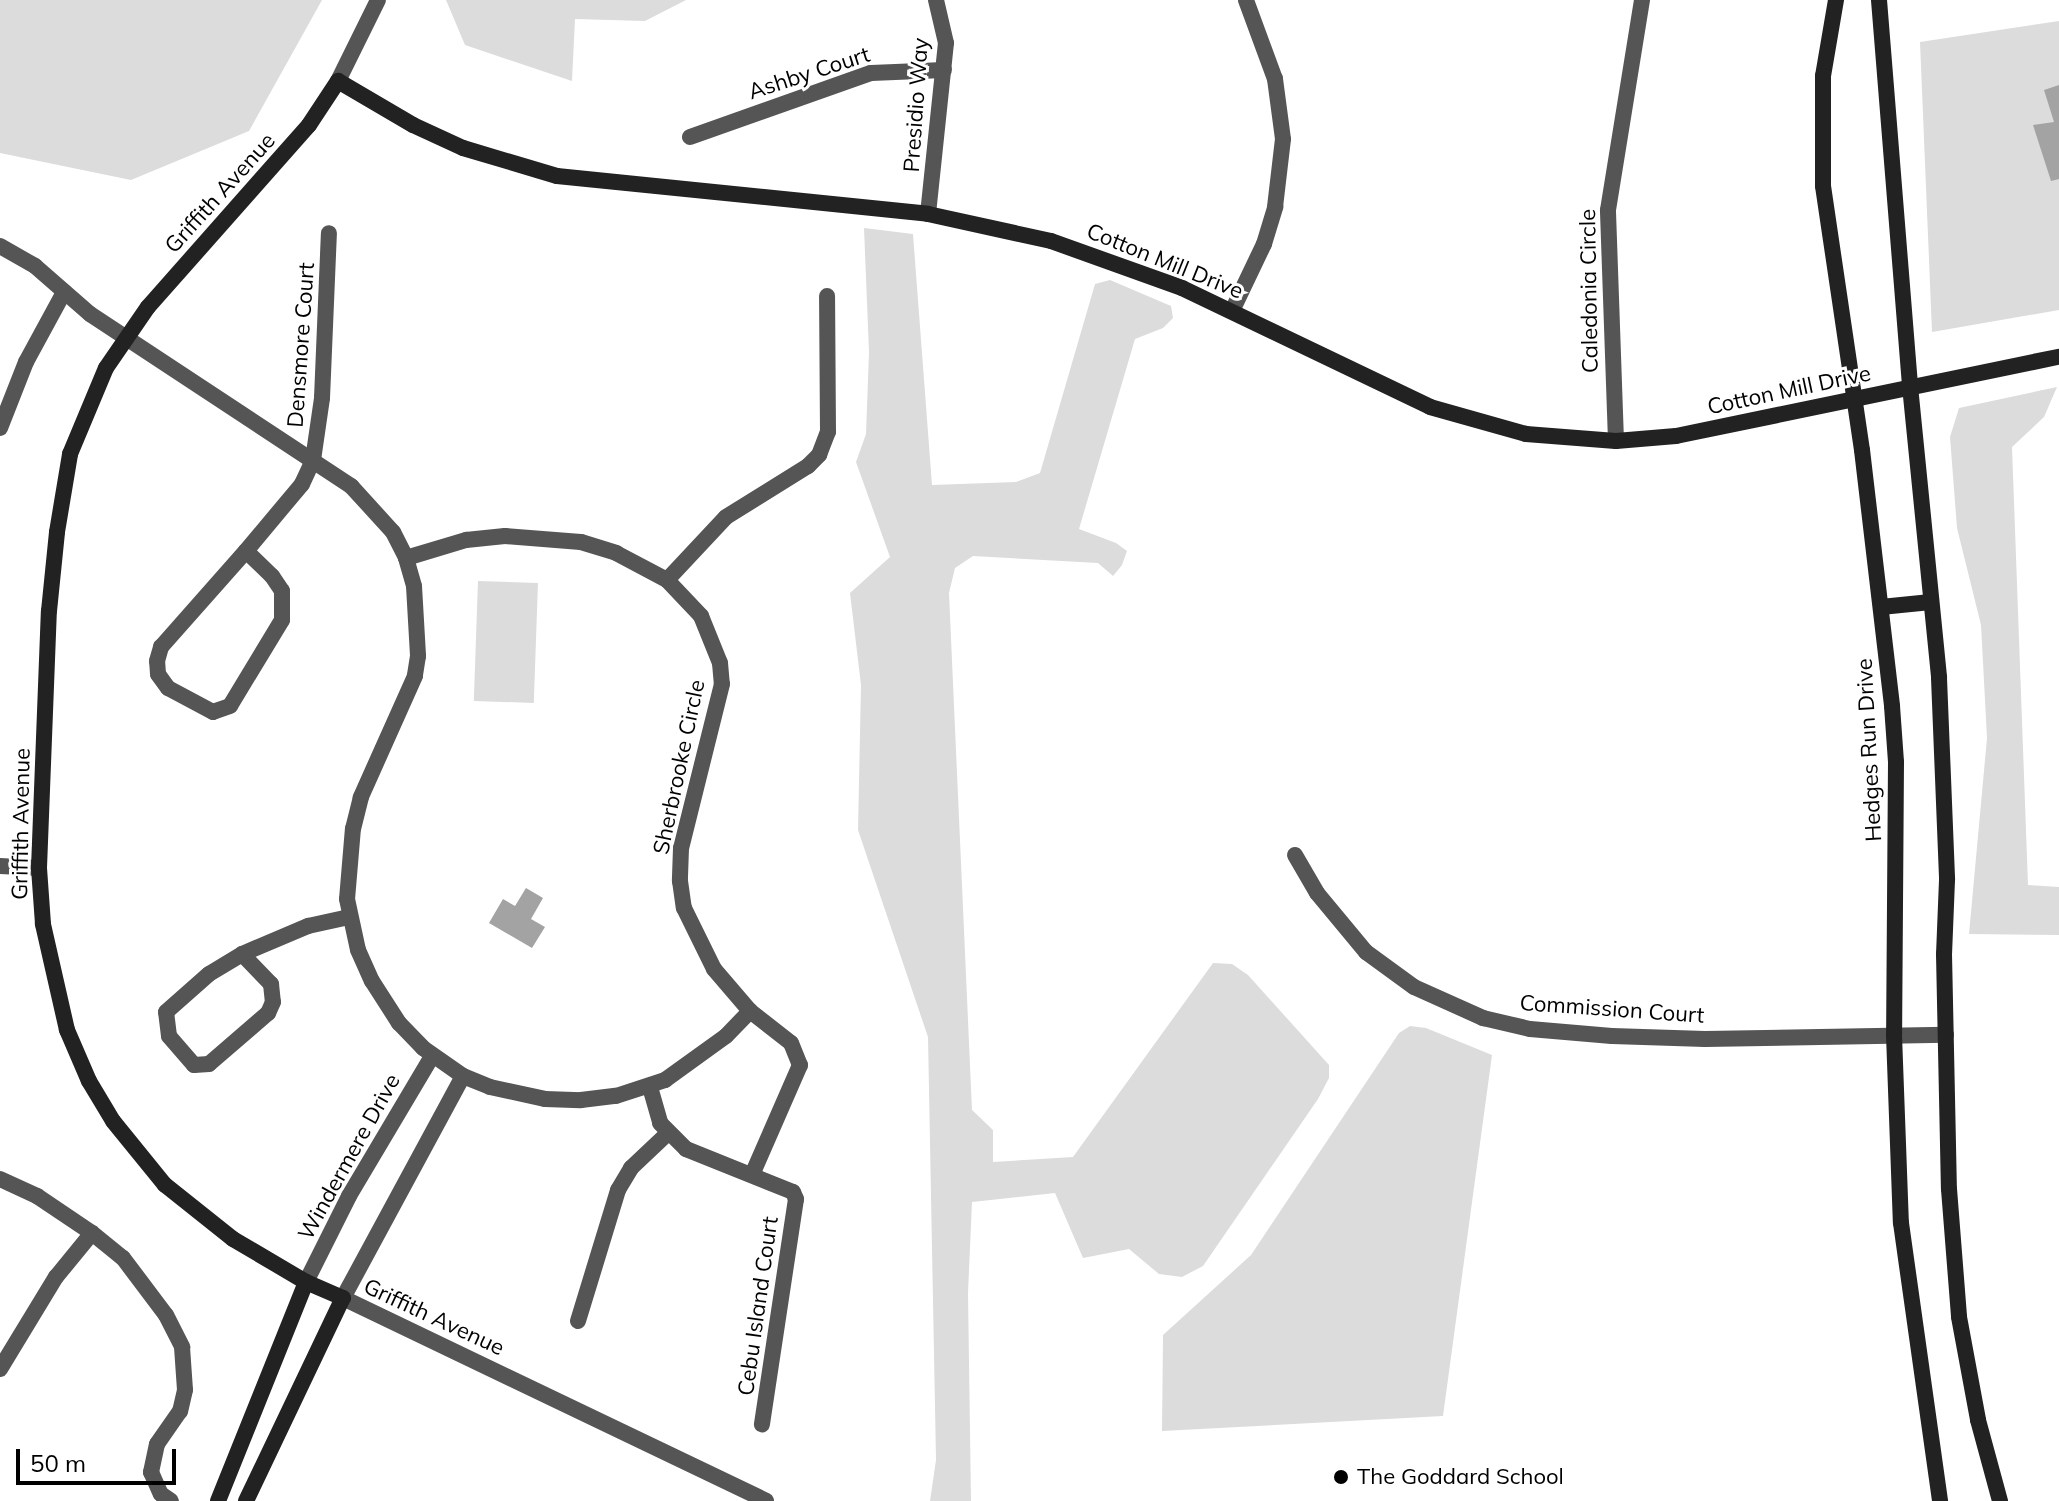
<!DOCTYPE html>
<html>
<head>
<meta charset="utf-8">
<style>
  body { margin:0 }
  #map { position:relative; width:2059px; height:1501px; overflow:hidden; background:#fff; font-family:Mulish,sans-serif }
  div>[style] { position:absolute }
  .green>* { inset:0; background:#dcdcdc; transform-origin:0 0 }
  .water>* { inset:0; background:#a3a3a3 }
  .street>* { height:16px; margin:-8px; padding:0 8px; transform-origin:8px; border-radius:8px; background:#555 }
  .secondary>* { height:16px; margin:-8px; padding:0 8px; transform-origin:8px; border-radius:8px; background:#222 }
  .dots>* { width:22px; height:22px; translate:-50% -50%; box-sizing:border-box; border:4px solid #fff; border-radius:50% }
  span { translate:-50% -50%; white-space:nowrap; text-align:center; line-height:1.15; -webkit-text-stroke:6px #fff; paint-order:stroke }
  .street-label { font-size:22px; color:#000 }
  .poi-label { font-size:22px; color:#000 }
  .left { translate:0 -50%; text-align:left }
  .scale { position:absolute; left:16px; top:1449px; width:160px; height:36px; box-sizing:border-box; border:4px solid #000; border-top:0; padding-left:10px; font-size:24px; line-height:28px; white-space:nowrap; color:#000; -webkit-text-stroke:6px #fff; paint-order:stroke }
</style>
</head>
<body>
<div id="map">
  <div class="green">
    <i style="clip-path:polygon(0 0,322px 0,249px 131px,131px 180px,0 153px)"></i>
    <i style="clip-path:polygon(446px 0,686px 0,645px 21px,575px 19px,572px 81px,465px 45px)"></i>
    <i style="clip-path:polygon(2059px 21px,2059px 310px,1932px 332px,1920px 42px)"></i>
    <i style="clip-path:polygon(864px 228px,913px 234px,932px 485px,1016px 482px,1040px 473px,1095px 284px,1110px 280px,1171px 306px,1173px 318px,1163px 328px,1135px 339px,1079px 529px,1116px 543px,1127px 551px,1122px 565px,1113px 576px,1098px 563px,973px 556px,955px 568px,949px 593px,972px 1110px,993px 1130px,993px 1162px,1073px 1157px,1213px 963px,1232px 964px,1248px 975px,1329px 1065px,1329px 1078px,1318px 1099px,1203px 1266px,1182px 1277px,1159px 1274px,1129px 1249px,1083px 1258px,1055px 1193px,972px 1202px,968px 1293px,971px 1501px,930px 1501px,936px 1460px,928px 1037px,858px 830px,861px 685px,850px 593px,890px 557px,856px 462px,866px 434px,869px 352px)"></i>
    <i style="clip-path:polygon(2057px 387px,2044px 417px,2012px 447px,2028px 885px,2059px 887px,2059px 935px,1969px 934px,1987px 738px,1981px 625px,1957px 528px,1950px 437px,1959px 408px)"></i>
    <i style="left:478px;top:581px;width:60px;height:120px;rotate:2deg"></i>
    <i style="clip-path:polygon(1410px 1026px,1426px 1028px,1492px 1055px,1443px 1416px,1162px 1431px,1163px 1335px,1251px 1255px,1399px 1033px)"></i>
  </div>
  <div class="water">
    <i style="clip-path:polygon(2059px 85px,2059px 179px,2051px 181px,2033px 125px,2054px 122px,2044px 90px)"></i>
    <i style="clip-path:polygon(526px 888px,543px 898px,531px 919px,545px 927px,532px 948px,489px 923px,503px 899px,515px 906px)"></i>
  </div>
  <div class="street">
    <i style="left:338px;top:81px;width:90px;rotate:-63.7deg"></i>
    <i style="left:690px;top:137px;width:192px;rotate:-19.5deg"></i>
    <i style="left:871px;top:73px;width:73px;rotate:-2.4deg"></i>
    <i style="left:928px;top:214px;width:172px;rotate:-84deg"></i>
    <i style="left:946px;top:43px;width:44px;rotate:-103.1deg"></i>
    <i style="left:0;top:246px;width:40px;rotate:29.7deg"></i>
    <i style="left:35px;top:266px;width:73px;rotate:41.1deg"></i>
    <i style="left:90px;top:314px;width:313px;rotate:33.4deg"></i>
    <i style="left:351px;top:486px;width:62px;rotate:47.6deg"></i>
    <i style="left:393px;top:532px;width:29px;rotate:63deg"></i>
    <i style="left:406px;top:558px;width:29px;rotate:74deg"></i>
    <i style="left:414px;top:586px;width:70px;rotate:86.7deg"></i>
    <i style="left:418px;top:656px;width:20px;rotate:99deg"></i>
    <i style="left:415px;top:676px;width:133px;rotate:114.1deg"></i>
    <i style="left:361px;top:797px;width:32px;rotate:104deg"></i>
    <i style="left:353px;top:828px;width:71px;rotate:94.8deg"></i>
    <i style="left:347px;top:899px;width:52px;rotate:77.8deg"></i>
    <i style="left:358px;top:950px;width:34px;rotate:66deg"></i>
    <i style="left:372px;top:981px;width:50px;rotate:57.3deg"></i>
    <i style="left:399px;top:1023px;width:35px;rotate:46deg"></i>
    <i style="left:423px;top:1048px;width:49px;rotate:35deg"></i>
    <i style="left:463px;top:1076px;width:29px;rotate:22deg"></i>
    <i style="left:490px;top:1087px;width:56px;rotate:12.3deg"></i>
    <i style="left:545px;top:1099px;width:36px;rotate:2deg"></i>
    <i style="left:581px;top:1100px;width:35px;rotate:-7deg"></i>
    <i style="left:616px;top:1096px;width:52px;rotate:-18.1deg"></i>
    <i style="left:665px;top:1080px;width:75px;rotate:-35.8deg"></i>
    <i style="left:726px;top:1036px;width:35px;rotate:-46deg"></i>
    <i style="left:1232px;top:311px;width:74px;rotate:-64.5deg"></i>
    <i style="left:1264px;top:244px;width:39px;rotate:-73deg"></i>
    <i style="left:1275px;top:207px;width:68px;rotate:-83.3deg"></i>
    <i style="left:1283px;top:139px;width:61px;rotate:-97.6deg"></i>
    <i style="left:1275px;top:79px;width:84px;rotate:-110.2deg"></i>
    <i style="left:0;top:428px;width:71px;rotate:-68.5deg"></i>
    <i style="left:26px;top:362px;width:80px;rotate:-61.5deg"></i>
    <i style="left:1616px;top:441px;width:231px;rotate:-92deg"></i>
    <i style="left:1608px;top:210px;width:213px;rotate:-80.8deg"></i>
    <i style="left:246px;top:551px;width:36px;rotate:44deg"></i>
    <i style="left:272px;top:576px;width:18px;rotate:56deg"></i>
    <i style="left:282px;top:591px;width:29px;rotate:90deg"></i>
    <i style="left:282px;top:620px;width:100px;rotate:121.2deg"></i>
    <i style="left:230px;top:706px;width:18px;rotate:161deg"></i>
    <i style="left:213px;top:712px;width:51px;rotate:-151.9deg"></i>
    <i style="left:168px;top:688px;width:17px;rotate:-126deg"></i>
    <i style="left:158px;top:674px;width:13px;rotate:-94deg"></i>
    <i style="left:157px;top:661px;width:15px;rotate:-74deg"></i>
    <i style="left:161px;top:647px;width:128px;rotate:-48.5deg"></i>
    <i style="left:246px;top:551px;width:87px;rotate:-50.1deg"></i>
    <i style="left:302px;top:484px;width:26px;rotate:-65deg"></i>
    <i style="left:313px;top:460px;width:63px;rotate:-81.7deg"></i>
    <i style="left:322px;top:398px;width:165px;rotate:-87.6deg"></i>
    <i style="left:406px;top:558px;width:63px;rotate:-16.7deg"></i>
    <i style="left:466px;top:540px;width:39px;rotate:-6deg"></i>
    <i style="left:505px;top:536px;width:76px;rotate:4.5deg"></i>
    <i style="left:581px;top:542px;width:37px;rotate:17deg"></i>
    <i style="left:616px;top:553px;width:58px;rotate:27.9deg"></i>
    <i style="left:667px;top:580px;width:50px;rotate:46.6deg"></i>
    <i style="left:701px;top:616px;width:51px;rotate:68deg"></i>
    <i style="left:720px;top:663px;width:21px;rotate:85deg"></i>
    <i style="left:722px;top:684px;width:169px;rotate:104deg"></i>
    <i style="left:681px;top:848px;width:33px;rotate:92deg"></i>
    <i style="left:680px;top:881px;width:27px;rotate:82deg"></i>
    <i style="left:684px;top:908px;width:68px;rotate:63.8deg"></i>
    <i style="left:714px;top:969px;width:55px;rotate:49.4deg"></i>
    <i style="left:750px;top:1011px;width:52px;rotate:38deg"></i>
    <i style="left:791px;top:1043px;width:24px;rotate:68deg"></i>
    <i style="left:800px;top:1065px;width:120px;rotate:113.6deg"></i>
    <i style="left:667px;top:580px;width:86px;rotate:-46.9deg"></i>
    <i style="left:726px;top:517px;width:97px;rotate:-31.9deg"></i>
    <i style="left:808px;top:466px;width:16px;rotate:-45deg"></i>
    <i style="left:819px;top:455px;width:25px;rotate:-69deg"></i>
    <i style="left:828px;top:432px;width:136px;rotate:-90.4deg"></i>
    <i style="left:1295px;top:855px;width:44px;rotate:59.9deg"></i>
    <i style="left:1317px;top:893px;width:77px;rotate:50.3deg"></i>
    <i style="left:1366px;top:952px;width:59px;rotate:36.1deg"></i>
    <i style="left:1414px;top:987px;width:76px;rotate:24.2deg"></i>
    <i style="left:1483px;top:1018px;width:48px;rotate:13.2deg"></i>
    <i style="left:1530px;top:1029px;width:82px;rotate:4.9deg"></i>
    <i style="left:1612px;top:1036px;width:93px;rotate:1.8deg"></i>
    <i style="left:1705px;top:1039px;width:241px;rotate:-1deg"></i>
    <i style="left:0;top:866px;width:39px;rotate:3deg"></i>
    <i style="left:242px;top:954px;width:42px;rotate:46deg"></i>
    <i style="left:271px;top:984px;width:18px;rotate:84deg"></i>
    <i style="left:273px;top:1002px;width:12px;rotate:114deg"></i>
    <i style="left:268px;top:1013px;width:78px;rotate:139.2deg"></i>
    <i style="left:209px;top:1064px;width:15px;rotate:176deg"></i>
    <i style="left:194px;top:1065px;width:38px;rotate:-131deg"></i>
    <i style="left:169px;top:1036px;width:24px;rotate:-97deg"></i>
    <i style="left:166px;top:1012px;width:57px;rotate:-41.5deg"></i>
    <i style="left:209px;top:974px;width:39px;rotate:-31deg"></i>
    <i style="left:242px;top:954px;width:72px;rotate:-23deg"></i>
    <i style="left:308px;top:926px;width:42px;rotate:-12.4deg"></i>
    <i style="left:463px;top:1076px;width:252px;rotate:118.4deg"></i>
    <i style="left:343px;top:1298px;width:469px;rotate:25.6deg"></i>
    <i style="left:650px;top:1087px;width:37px;rotate:74deg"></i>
    <i style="left:660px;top:1123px;width:37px;rotate:45deg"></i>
    <i style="left:686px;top:1149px;width:115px;rotate:21.9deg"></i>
    <i style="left:793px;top:1192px;width:8px;rotate:67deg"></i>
    <i style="left:796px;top:1199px;width:228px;rotate:98.6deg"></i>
    <i style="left:0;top:1179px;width:41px;rotate:24.7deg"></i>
    <i style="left:37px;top:1196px;width:66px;rotate:33.9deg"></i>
    <i style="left:92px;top:1233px;width:40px;rotate:39deg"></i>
    <i style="left:123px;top:1258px;width:71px;rotate:53deg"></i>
    <i style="left:166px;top:1315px;width:36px;rotate:63deg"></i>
    <i style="left:182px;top:1347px;width:43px;rotate:86deg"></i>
    <i style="left:185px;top:1390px;width:22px;rotate:103deg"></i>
    <i style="left:180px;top:1411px;width:40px;rotate:124.9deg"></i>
    <i style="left:157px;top:1444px;width:29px;rotate:102deg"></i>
    <i style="left:151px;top:1472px;width:24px;rotate:66deg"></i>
    <i style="left:161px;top:1494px;width:12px;rotate:35deg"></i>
    <i style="left:306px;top:1282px;width:96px;rotate:-63.4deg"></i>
    <i style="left:349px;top:1196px;width:163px;rotate:-59.3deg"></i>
    <i style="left:578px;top:1321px;width:137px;rotate:-73deg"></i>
    <i style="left:618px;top:1190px;width:26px;rotate:-59deg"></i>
    <i style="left:631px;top:1168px;width:51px;rotate:-43.4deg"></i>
    <i style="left:0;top:1369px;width:108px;rotate:-58.7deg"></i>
    <i style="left:56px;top:1277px;width:57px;rotate:-50.7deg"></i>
  </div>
  <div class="secondary">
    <i style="left:1836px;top:0;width:77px;rotate:99.7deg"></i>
    <i style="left:1823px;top:76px;width:110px;rotate:90deg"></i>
    <i style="left:1823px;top:186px;width:267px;rotate:81.6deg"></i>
    <i style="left:1862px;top:450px;width:258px;rotate:83.3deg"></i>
    <i style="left:1892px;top:706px;width:56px;rotate:85.9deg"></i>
    <i style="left:1896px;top:762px;width:273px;rotate:90.4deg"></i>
    <i style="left:1894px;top:1035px;width:188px;rotate:87.9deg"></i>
    <i style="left:1901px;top:1223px;width:281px;rotate:82deg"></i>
    <i style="left:1879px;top:0;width:387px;rotate:85.4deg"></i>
    <i style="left:1910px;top:386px;width:293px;rotate:84.3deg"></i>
    <i style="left:1939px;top:678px;width:202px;rotate:87.7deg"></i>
    <i style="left:1947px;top:880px;width:74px;rotate:92.3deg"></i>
    <i style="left:1944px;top:954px;width:235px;rotate:88.8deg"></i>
    <i style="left:1949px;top:1189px;width:128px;rotate:85.5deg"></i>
    <i style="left:1959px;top:1317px;width:105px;rotate:79.5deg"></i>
    <i style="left:1978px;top:1420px;width:84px;rotate:74.8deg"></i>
    <i style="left:1881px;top:607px;width:50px;rotate:-5.7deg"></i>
    <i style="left:218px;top:1501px;width:236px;rotate:-68.1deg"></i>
    <i style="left:246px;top:1501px;width:225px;rotate:-64.5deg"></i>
    <i style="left:343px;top:1298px;width:40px;rotate:-156.6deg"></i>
    <i style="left:306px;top:1282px;width:85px;rotate:-149.5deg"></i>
    <i style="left:233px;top:1239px;width:87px;rotate:-141.5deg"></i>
    <i style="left:165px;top:1185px;width:82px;rotate:-129.1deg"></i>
    <i style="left:113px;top:1121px;width:47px;rotate:-121deg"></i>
    <i style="left:89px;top:1081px;width:56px;rotate:-113.3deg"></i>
    <i style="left:67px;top:1030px;width:109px;rotate:-102.8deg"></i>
    <i style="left:43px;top:924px;width:56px;rotate:-94.1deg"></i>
    <i style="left:39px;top:868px;width:257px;rotate:-87.8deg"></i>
    <i style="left:49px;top:611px;width:79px;rotate:-84.2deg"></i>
    <i style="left:57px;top:532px;width:79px;rotate:-80.5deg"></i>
    <i style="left:70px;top:454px;width:93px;rotate:-67.3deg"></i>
    <i style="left:106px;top:368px;width:74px;rotate:-55.5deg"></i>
    <i style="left:148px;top:307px;width:243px;rotate:-48.5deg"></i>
    <i style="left:309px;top:125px;width:53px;rotate:-56.6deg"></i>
    <i style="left:338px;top:81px;width:87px;rotate:30.4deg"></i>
    <i style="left:413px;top:125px;width:55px;rotate:24.7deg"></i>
    <i style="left:463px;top:148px;width:98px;rotate:16.6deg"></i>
    <i style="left:557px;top:176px;width:373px;rotate:5.8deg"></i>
    <i style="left:928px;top:214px;width:126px;rotate:12.4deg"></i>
    <i style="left:1051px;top:241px;width:139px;rotate:19.7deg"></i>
    <i style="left:1182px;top:288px;width:275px;rotate:25.6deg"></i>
    <i style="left:1430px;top:407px;width:100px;rotate:15.7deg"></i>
    <i style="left:1526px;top:434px;width:90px;rotate:4.4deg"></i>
    <i style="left:1616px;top:441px;width:60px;rotate:-4.8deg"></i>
    <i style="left:1676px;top:436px;width:391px;rotate:-11.7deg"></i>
  </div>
  <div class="dots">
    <i style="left:1341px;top:1477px;background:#000"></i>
  </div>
  <div class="street-label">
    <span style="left:809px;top:73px;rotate:-18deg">Ashby Court</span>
    <span style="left:916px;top:105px;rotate:-86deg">Presidio Way</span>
    <span style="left:220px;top:193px;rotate:-48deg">Griffith Avenue</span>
    <span style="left:1165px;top:261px;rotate:22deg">Cotton Mill Drive</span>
    <span style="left:1589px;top:291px;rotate:-91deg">Caledonia Circle</span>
    <span style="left:301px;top:345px;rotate:-86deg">Densmore Court</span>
    <span style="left:1789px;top:390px;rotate:-12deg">Cotton Mill Drive</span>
    <span style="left:1869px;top:750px;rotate:-93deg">Hedges Run Drive</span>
    <span style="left:679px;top:767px;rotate:-78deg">Sherbrooke Circle</span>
    <span style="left:21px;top:824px;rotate:-89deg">Griffith Avenue</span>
    <span style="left:1612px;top:1009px;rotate:4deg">Commission Court</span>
    <span style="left:349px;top:1157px;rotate:-61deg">Windermere Drive</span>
    <span style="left:758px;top:1306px;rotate:-82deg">Cebu Island Court</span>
    <span style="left:434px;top:1317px;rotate:25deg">Griffith Avenue</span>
  </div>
  <div class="poi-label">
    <span class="left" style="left:1357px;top:1477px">The Goddard School</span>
  </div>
  <div class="scale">50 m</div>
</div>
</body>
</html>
